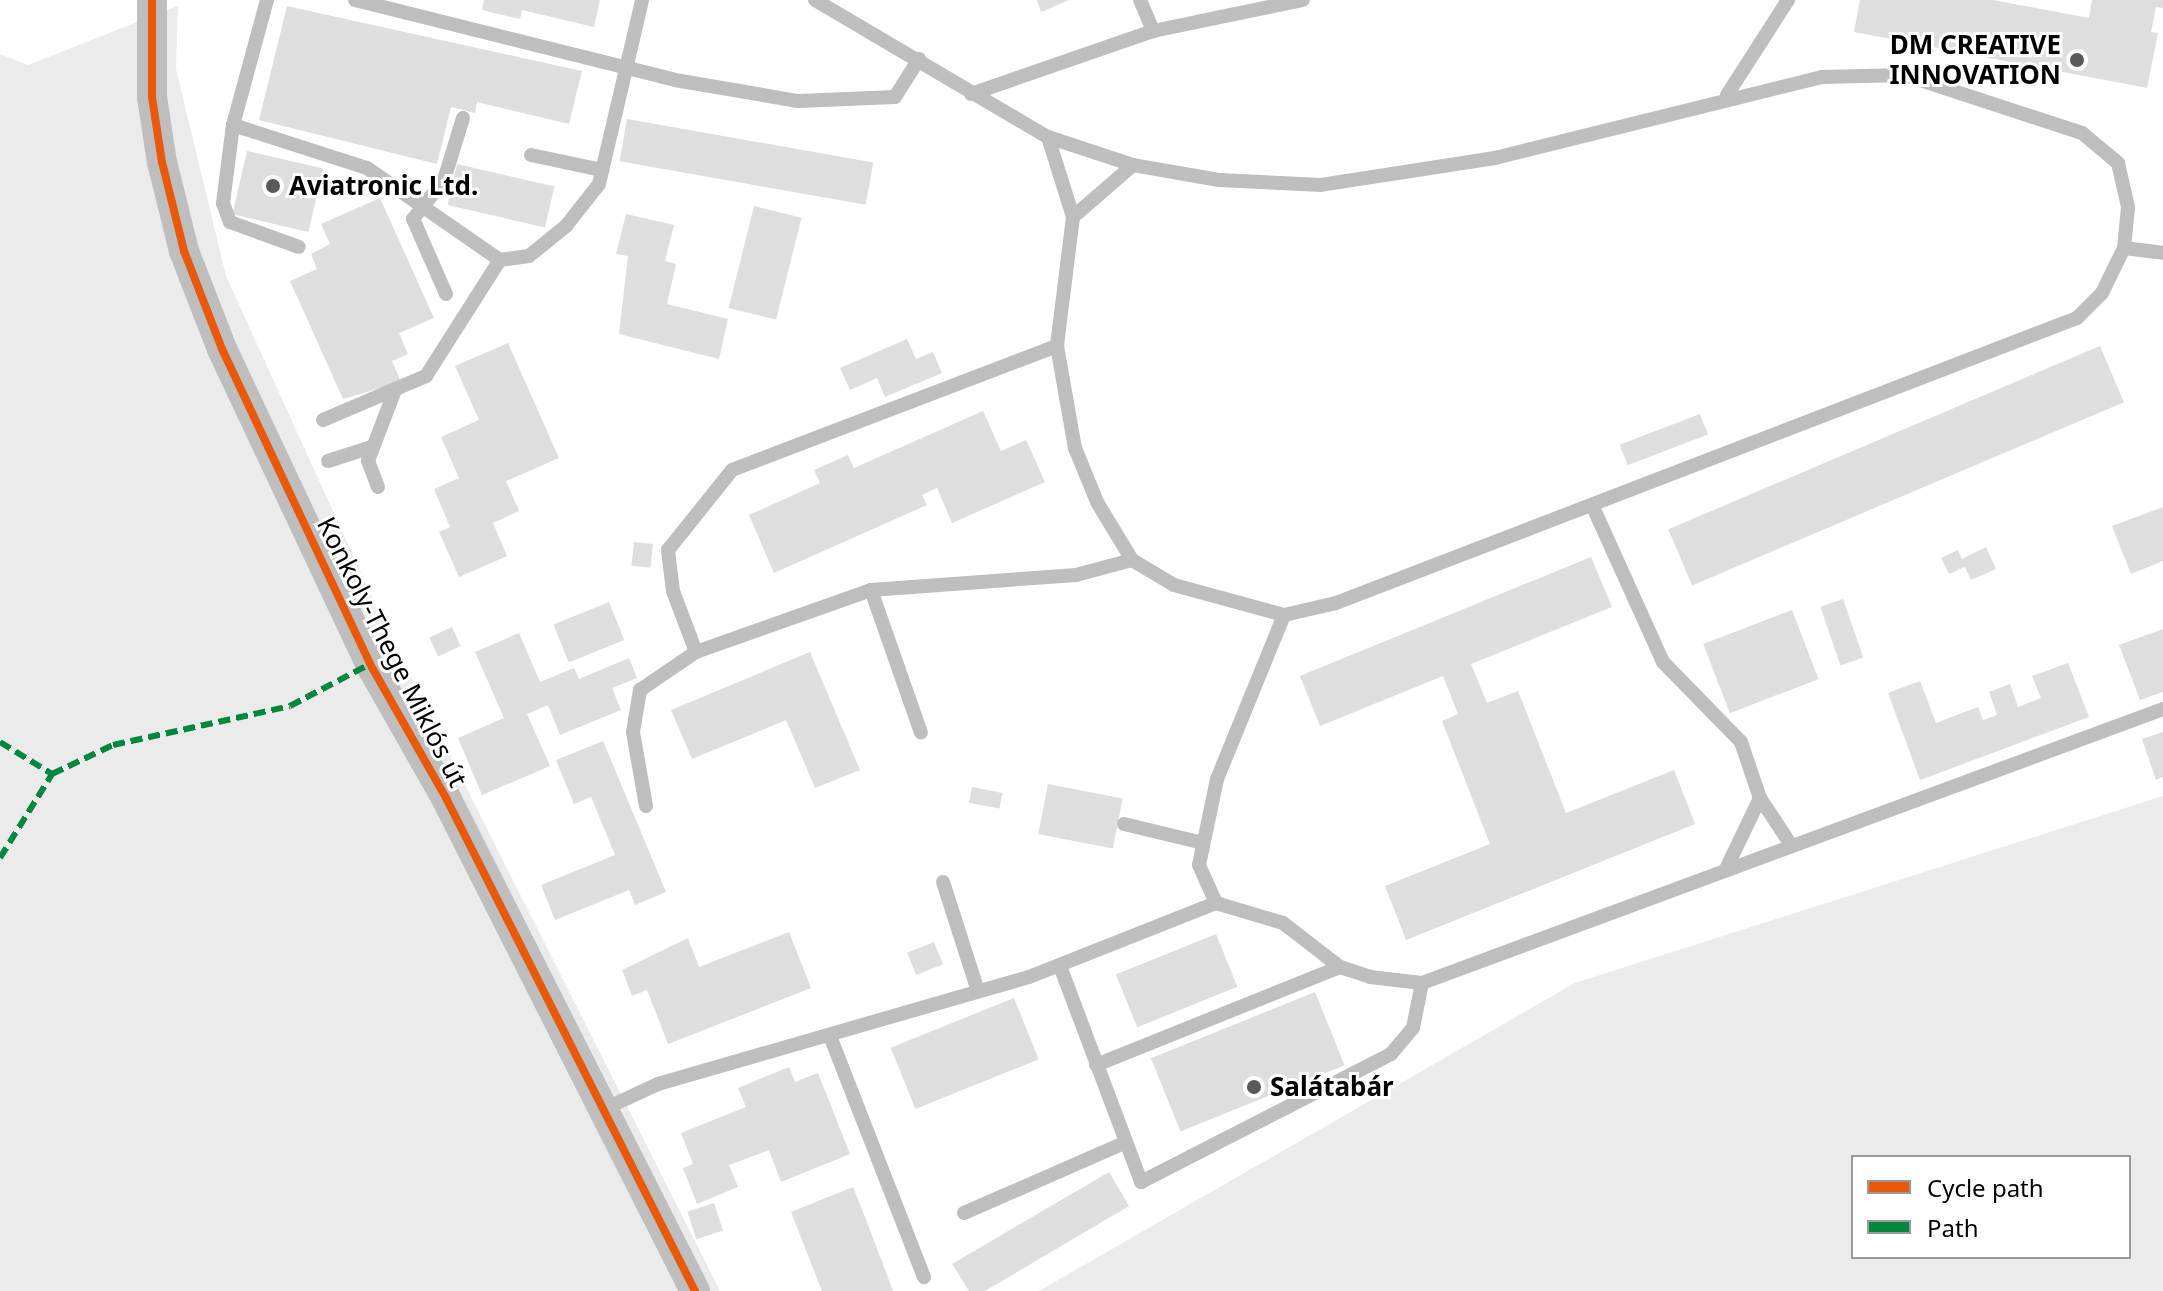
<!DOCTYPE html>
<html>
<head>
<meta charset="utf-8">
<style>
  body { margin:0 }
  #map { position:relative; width:2163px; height:1291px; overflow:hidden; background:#fff; font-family:"Noto Sans",sans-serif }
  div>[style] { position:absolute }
  .green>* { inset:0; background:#ebebeb }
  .building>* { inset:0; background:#dedede; transform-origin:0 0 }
  .service>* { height:14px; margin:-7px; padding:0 7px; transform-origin:7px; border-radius:7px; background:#bebebe }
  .minor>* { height:30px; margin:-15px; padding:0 15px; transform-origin:15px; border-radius:15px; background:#bebebe }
  .quiet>* { height:6px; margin-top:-3px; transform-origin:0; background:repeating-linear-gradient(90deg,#00873e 0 12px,transparent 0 18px) }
  .cycleway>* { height:8px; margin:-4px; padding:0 4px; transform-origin:4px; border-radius:4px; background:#e8590c }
  .dots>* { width:22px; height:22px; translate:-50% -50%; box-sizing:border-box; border:4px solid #fff; border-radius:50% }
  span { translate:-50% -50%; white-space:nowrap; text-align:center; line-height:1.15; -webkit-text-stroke:6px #fff; paint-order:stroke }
  .poi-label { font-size:26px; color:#000; font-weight:700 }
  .right { translate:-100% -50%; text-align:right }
  .left { translate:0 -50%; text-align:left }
  .street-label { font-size:26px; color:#000 }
  .legend { position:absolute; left:1851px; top:1155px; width:280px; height:104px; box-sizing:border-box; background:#fff; border:2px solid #999; margin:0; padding:10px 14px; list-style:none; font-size:24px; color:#000 }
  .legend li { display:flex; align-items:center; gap:16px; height:40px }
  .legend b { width:40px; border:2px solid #999 }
</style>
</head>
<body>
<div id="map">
  <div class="green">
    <i style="clip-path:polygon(178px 6px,176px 69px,226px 276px,387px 630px,720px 1291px,0 1291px,0 54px,28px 65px)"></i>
    <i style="clip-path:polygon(evenodd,2163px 796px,2163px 1291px,1039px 1291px,1575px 983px,2163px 796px,1853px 1157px,2129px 1157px,2129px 1257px,1853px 1257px,1853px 1157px)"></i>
  </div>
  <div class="building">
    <i style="clip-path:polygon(484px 0,600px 0,594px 27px,522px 10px,520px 19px,482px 10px)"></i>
    <i style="clip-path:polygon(1037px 0,1069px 0,1041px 12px)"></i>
    <i style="clip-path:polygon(1860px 0,1993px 0,2089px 18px,2092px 0,2163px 0,2163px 8px,2156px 7px,2151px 32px,2158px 33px,2147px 88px,1854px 32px)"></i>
    <i style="clip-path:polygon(287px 6px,582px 71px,569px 124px,477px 102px,475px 113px,451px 107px,437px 164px,259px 120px)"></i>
    <i style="left:627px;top:119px;width:250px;height:43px;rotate:10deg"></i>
    <i style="left:247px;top:151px;width:78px;height:65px;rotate:13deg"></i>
    <i style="left:457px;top:164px;width:100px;height:42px;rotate:13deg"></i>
    <i style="clip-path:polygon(380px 198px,434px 318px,399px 333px,408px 354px,392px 361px,401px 382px,343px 399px,290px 281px,317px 269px,311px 254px,330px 244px,321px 224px)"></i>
    <i style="left:754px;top:206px;width:49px;height:105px;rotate:14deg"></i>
    <i style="clip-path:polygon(626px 214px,674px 225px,665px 261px,676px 264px,667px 304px,728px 319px,719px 359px,619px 334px,628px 256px,616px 254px)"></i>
    <i style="clip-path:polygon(907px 339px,916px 359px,933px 352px,942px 373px,885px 397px,877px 378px,850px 390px,840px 368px)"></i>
    <i style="clip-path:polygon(508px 343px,559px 458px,506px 481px,519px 511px,493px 523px,507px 556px,459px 577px,439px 532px,450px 527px,434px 489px,459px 478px,441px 437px,479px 420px,455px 366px)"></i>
    <i style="left:2100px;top:346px;width:61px;height:469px;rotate:67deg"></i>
    <i style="clip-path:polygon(983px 411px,1001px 451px,1026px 440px,1045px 482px,952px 523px,937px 488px,922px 495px,927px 505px,774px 573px,749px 515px,820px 483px,814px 470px,848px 455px,854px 468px)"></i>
    <i style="left:1700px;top:414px;width:22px;height:86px;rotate:69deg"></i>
    <i style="clip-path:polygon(2163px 507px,2163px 561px,2131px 574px,2112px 526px)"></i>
    <i style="left:634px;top:542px;width:19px;height:24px;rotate:6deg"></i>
    <i style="clip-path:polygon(1986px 547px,1996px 569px,1971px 580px,1965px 567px,1949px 574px,1941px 558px,1958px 550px,1962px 559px)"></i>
    <i style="clip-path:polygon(1591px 557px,1612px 607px,1471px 664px,1487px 703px,1518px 691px,1566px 813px,1674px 770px,1695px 824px,1406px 940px,1385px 886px,1490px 844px,1442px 721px,1458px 714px,1443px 676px,1320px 726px,1300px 676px)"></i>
    <i style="left:1843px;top:599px;width:62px;height:24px;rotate:71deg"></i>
    <i style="left:609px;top:602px;width:41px;height:60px;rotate:68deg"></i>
    <i style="left:1792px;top:610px;width:74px;height:95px;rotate:69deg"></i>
    <i style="left:452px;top:627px;width:21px;height:25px;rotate:65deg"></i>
    <i style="clip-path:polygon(2163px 629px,2163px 692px,2140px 700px,2119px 645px)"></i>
    <i style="clip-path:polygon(519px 633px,540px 682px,574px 668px,579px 679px,629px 658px,637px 678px,612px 688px,621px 710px,560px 735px,548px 705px,527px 714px,550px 766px,482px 795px,458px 738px,504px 718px,475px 652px)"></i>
    <i style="clip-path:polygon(810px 652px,860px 770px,815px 788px,786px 720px,692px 759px,671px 710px)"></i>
    <i style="clip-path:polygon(2068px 663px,2089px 717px,1920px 780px,1888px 693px,1920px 681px,1936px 723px,1978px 707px,1983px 720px,1997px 715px,1989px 692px,2010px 684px,2018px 707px,2041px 698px,2032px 676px)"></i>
    <i style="clip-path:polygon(2163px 732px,2163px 777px,2156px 780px,2142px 739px)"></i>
    <i style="clip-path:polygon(603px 741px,666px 892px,635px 905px,629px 890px,555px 920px,541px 885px,615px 855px,591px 797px,574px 804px,556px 760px)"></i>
    <i style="left:1048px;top:784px;width:76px;height:51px;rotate:11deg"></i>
    <i style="left:972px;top:787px;width:31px;height:16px;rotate:11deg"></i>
    <i style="clip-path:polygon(789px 932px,811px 988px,668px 1044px,647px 990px,632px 996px,622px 970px,688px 938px,699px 967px)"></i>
    <i style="left:1216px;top:934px;width:57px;height:108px;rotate:68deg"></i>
    <i style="left:934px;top:942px;width:24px;height:29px;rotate:68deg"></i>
    <i style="left:1315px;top:992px;width:79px;height:177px;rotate:68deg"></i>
    <i style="left:1014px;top:998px;width:66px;height:133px;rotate:68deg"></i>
    <i style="clip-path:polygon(789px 1067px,795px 1082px,818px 1073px,850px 1154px,781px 1182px,769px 1150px,729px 1165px,738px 1187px,697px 1204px,683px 1168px,693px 1164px,681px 1133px,746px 1107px,738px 1088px)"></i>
    <i style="clip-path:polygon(1109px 1172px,1129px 1206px,985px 1291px,969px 1291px,952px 1264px)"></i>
    <i style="clip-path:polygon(853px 1187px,867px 1222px,893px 1291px,822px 1291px,791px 1212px)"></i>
    <i style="left:714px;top:1203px;width:29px;height:28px;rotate:72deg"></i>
  </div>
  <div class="service">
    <i style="left:267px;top:0;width:130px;rotate:105.2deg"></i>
    <i style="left:233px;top:125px;width:79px;rotate:97.3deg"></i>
    <i style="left:223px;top:203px;width:20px;rotate:70deg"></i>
    <i style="left:230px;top:222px;width:73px;rotate:19.9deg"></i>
    <i style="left:355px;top:0;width:330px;rotate:14deg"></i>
    <i style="left:675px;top:80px;width:125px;rotate:9.7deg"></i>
    <i style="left:798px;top:101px;width:97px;rotate:-2.4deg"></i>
    <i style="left:895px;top:97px;width:45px;rotate:-57.7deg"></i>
    <i style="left:815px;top:0;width:270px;rotate:30.5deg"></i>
    <i style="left:1048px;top:137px;width:89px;rotate:18.2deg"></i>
    <i style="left:1140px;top:0;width:34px;rotate:67deg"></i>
    <i style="left:971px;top:94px;width:193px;rotate:-19.1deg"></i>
    <i style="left:1153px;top:31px;width:153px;rotate:-11.7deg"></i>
    <i style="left:1727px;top:95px;width:113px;rotate:-57.3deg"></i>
    <i style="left:233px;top:125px;width:141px;rotate:17.8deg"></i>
    <i style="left:367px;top:168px;width:162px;rotate:34.7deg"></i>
    <i style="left:1048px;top:137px;width:84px;rotate:72.6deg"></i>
    <i style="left:1073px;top:217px;width:130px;rotate:97.1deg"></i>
    <i style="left:1057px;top:346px;width:104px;rotate:80deg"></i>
    <i style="left:1075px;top:448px;width:58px;rotate:67.8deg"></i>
    <i style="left:1097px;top:502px;width:68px;rotate:58.9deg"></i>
    <i style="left:1132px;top:560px;width:49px;rotate:30.8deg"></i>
    <i style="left:1174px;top:585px;width:114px;rotate:15.3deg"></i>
    <i style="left:1284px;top:615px;width:53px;rotate:-13deg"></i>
    <i style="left:1336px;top:603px;width:794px;rotate:-21.04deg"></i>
    <i style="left:2077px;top:318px;width:35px;rotate:-45deg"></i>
    <i style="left:2102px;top:293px;width:50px;rotate:-63.9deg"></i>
    <i style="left:2124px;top:248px;width:41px;rotate:-84.4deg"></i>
    <i style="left:2128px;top:207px;width:45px;rotate:-102.8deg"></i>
    <i style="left:2118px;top:163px;width:47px;rotate:-140.2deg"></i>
    <i style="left:2082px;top:133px;width:186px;rotate:-161.9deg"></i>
    <i style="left:1905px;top:75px;width:83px;rotate:178.6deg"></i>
    <i style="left:1822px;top:77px;width:337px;rotate:166.1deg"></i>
    <i style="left:1495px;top:158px;width:176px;rotate:171.2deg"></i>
    <i style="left:1321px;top:185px;width:102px;rotate:-177.2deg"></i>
    <i style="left:1219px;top:180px;width:87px;rotate:-170.1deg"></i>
    <i style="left:1133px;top:165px;width:79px;rotate:139.1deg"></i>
    <i style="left:531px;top:155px;width:73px;rotate:11.9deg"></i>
    <i style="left:2124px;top:248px;width:39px;rotate:7deg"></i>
    <i style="left:446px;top:294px;width:82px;rotate:-113.7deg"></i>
    <i style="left:413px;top:219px;width:50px;rotate:-51.5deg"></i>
    <i style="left:444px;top:180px;width:65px;rotate:-73deg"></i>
    <i style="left:323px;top:420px;width:112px;rotate:-23.1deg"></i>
    <i style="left:426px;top:376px;width:138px;rotate:-57.5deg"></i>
    <i style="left:500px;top:260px;width:29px;rotate:-8deg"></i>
    <i style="left:529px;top:256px;width:48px;rotate:-39deg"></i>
    <i style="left:566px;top:226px;width:53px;rotate:-51.8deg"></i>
    <i style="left:599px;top:184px;width:189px;rotate:-76.8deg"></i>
    <i style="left:328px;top:461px;width:46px;rotate:-17.7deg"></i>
    <i style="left:378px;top:487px;width:28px;rotate:-111deg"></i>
    <i style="left:368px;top:461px;width:76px;rotate:-69.2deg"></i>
    <i style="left:1593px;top:507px;width:170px;rotate:65.7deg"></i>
    <i style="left:1663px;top:662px;width:112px;rotate:45.7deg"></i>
    <i style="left:1741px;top:742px;width:59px;rotate:71.3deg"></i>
    <i style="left:1760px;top:798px;width:56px;rotate:56.6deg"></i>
    <i style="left:871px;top:590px;width:151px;rotate:70.7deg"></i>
    <i style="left:1284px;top:615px;width:177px;rotate:112.2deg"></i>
    <i style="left:1217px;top:779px;width:88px;rotate:101.8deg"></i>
    <i style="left:1199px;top:865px;width:42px;rotate:65.9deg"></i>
    <i style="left:1216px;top:903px;width:70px;rotate:16.6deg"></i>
    <i style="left:1283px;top:923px;width:72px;rotate:37.7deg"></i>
    <i style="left:1340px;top:967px;width:32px;rotate:18deg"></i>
    <i style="left:1370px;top:977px;width:52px;rotate:6.6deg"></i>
    <i style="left:1422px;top:983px;width:790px;rotate:-20.29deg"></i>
    <i style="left:696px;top:652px;width:65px;rotate:-110.7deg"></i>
    <i style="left:673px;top:591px;width:41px;rotate:-97deg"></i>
    <i style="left:668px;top:550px;width:102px;rotate:-51.3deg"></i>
    <i style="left:732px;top:470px;width:348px;rotate:-20.9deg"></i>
    <i style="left:646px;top:806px;width:75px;rotate:-100deg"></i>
    <i style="left:633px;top:732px;width:43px;rotate:-80.5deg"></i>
    <i style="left:640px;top:690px;width:68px;rotate:-34.2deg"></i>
    <i style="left:696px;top:652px;width:186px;rotate:-19.5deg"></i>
    <i style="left:871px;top:590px;width:206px;rotate:-4.2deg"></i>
    <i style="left:1076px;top:575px;width:58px;rotate:-15deg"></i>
    <i style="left:1124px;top:824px;width:77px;rotate:13.5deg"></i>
    <i style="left:1726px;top:869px;width:79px;rotate:-64.4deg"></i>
    <i style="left:943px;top:882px;width:114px;rotate:72.2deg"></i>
    <i style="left:1060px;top:966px;width:231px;rotate:69.4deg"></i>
    <i style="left:1141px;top:1182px;width:281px;rotate:-27.1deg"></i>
    <i style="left:1391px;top:1054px;width:34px;rotate:-50deg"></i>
    <i style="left:1413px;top:1028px;width:46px;rotate:-78.7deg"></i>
    <i style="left:830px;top:1036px;width:259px;rotate:68.7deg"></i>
    <i style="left:1096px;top:1065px;width:263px;rotate:-21.9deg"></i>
    <i style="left:602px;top:1110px;width:62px;rotate:-24.9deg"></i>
    <i style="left:658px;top:1084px;width:386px;rotate:-16.1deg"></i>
    <i style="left:1029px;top:977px;width:201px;rotate:-21.6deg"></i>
    <i style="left:964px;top:1213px;width:175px;rotate:-23.6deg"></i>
  </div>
  <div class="minor">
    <i style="left:152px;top:0;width:97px;rotate:90deg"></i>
    <i style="left:152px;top:97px;width:66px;rotate:81.3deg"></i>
    <i style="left:162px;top:162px;width:92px;rotate:76.1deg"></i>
    <i style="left:184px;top:251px;width:105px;rotate:68.8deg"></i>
    <i style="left:222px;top:349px;width:348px;rotate:64.8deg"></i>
    <i style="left:370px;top:664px;width:154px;rotate:60.4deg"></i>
    <i style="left:446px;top:798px;width:552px;rotate:63.2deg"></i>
  </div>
  <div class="quiet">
    <i style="left:0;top:742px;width:61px;rotate:31.6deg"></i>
    <i style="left:52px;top:774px;width:68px;rotate:-25.4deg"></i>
    <i style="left:113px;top:745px;width:181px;rotate:-12.4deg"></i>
    <i style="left:290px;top:706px;width:90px;rotate:-27.7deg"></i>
    <i style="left:0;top:858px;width:99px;rotate:-58.2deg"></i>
  </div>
  <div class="cycleway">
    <i style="left:152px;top:0;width:97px;rotate:90deg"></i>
    <i style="left:152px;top:97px;width:66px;rotate:81.3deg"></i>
    <i style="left:162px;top:162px;width:92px;rotate:76.1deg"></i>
    <i style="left:184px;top:251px;width:105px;rotate:68.8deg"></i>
    <i style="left:222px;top:349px;width:348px;rotate:64.8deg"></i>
    <i style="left:370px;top:664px;width:154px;rotate:60.4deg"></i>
    <i style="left:446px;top:798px;width:552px;rotate:63.2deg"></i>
  </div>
  <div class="dots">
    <i style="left:2077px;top:60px;background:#595959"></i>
    <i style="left:273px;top:186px;background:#595959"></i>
    <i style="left:1254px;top:1087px;background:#595959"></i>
  </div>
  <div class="poi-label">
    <span class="right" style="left:2061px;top:60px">DM CREATIVE<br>INNOVATION</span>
    <span class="left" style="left:289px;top:186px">Aviatronic Ltd.</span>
    <span class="left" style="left:1270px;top:1087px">Salátabár</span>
  </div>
  <div class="street-label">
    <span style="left:392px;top:652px;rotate:63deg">Konkoly-Thege Miklós út</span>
  </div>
  <ul class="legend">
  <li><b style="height:10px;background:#e8590c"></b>Cycle path</li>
  <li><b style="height:10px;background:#00873e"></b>Path</li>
  </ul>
</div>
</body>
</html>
